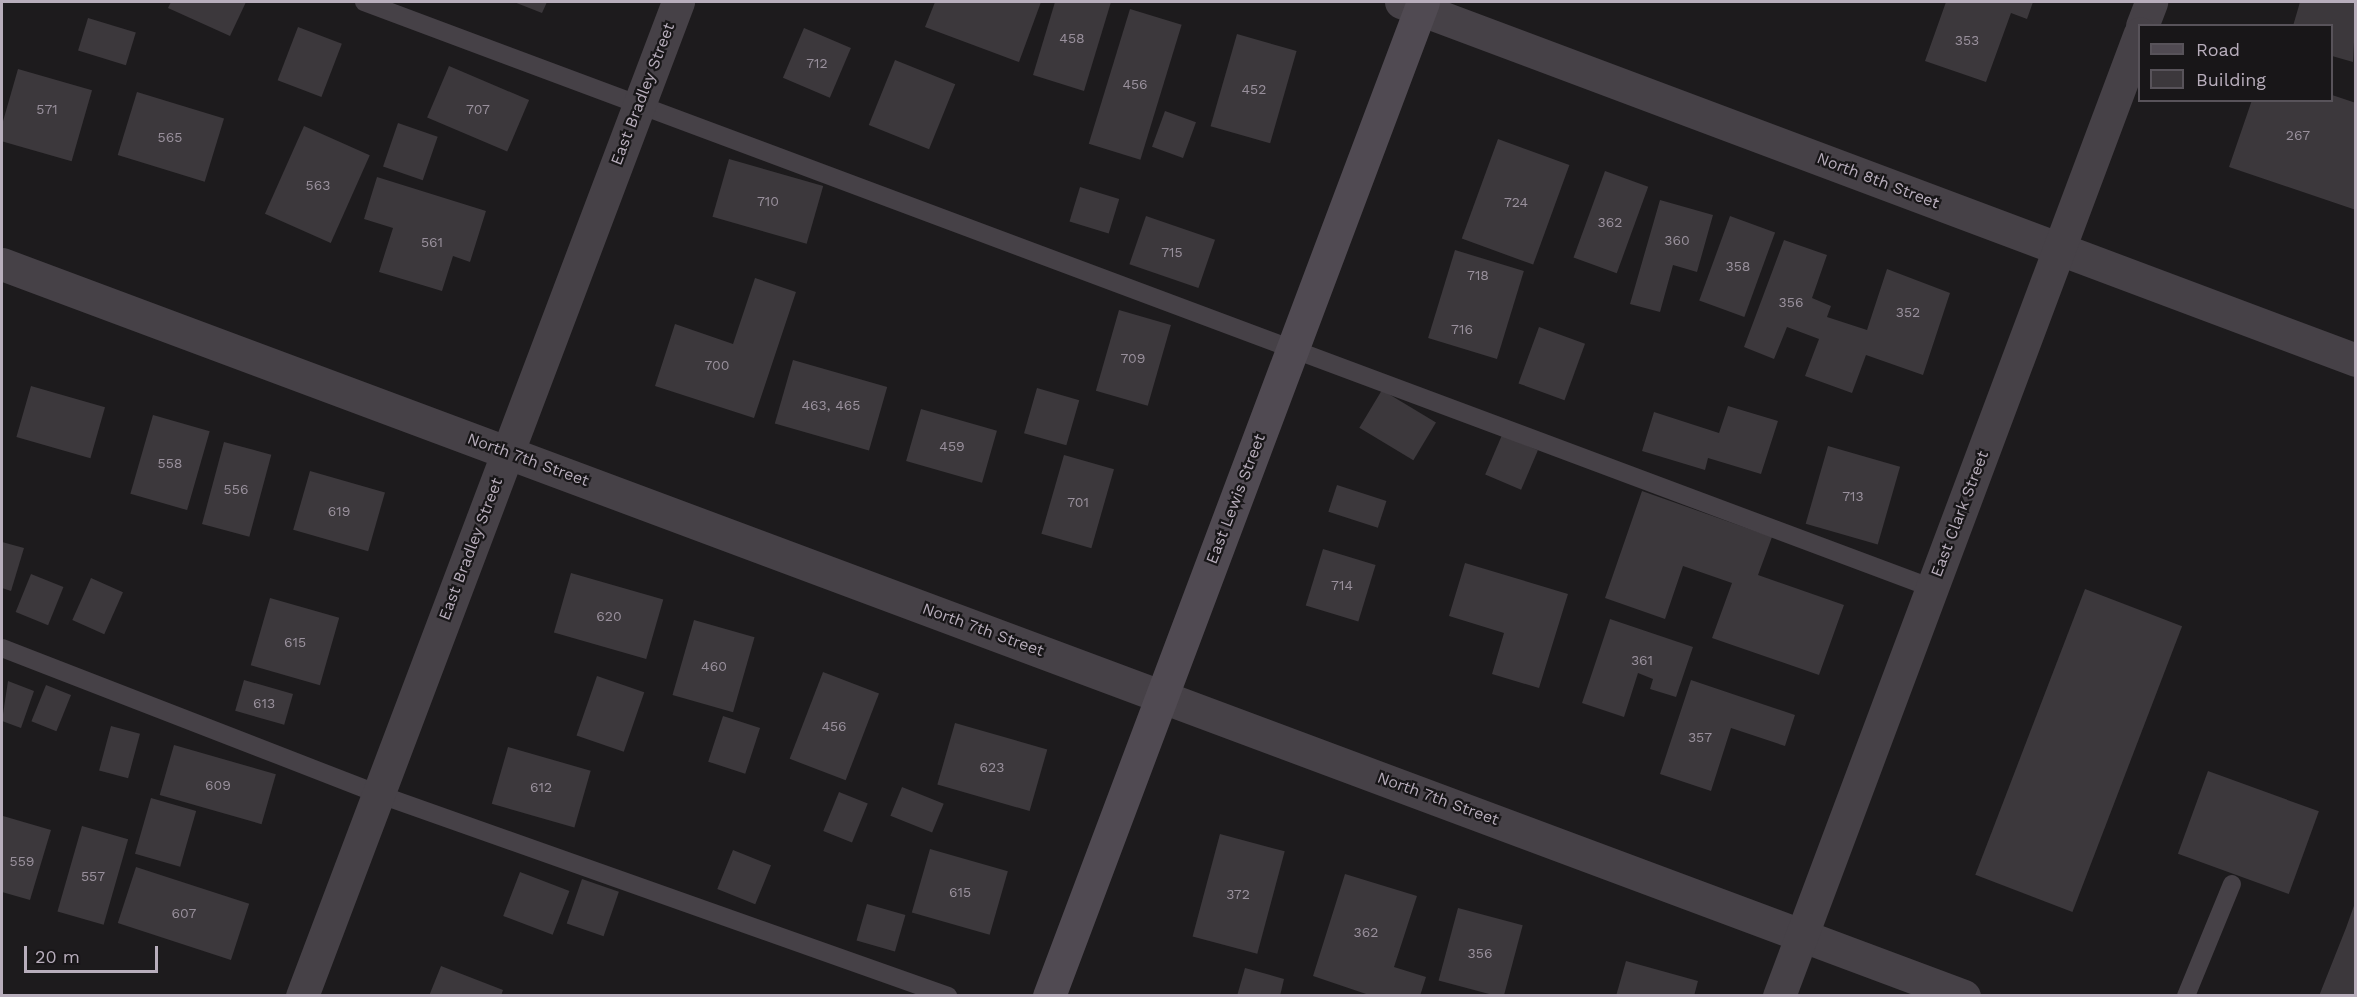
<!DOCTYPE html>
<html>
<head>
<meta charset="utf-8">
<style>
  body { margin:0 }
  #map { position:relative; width:2357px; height:997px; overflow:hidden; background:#1d1b1d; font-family:"Work Sans",sans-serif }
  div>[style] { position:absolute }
  .building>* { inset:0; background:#3c383c; transform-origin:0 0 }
  .lane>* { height:18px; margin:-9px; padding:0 9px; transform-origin:9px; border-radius:9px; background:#464147 }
  .street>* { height:33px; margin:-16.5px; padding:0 16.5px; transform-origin:16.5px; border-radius:16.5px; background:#464147 }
  .secondary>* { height:33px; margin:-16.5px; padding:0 16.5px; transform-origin:16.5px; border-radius:16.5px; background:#504a52 }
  span { translate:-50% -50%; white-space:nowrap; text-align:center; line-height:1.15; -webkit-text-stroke:4.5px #181618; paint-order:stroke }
  .number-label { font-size:14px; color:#99909c }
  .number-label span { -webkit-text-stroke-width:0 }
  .street-label { font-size:16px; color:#b8aebc }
  .frame { position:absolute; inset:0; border:3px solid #b8aebc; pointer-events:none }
  .legend { position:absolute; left:2138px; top:24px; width:195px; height:78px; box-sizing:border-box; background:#181618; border:2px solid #58535a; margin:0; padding:8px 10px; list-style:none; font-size:18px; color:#b8aebc }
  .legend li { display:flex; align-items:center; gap:12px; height:30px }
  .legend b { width:30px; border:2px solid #58535a }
  .scale { position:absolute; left:24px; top:946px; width:134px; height:27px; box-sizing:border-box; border:3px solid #b8aebc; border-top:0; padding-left:8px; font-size:18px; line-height:21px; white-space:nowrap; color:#b8aebc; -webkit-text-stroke:4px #181618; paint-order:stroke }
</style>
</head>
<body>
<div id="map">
  <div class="building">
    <i style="clip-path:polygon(171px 2px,246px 2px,230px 36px,168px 8px)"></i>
    <i style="clip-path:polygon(514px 2px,547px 2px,542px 13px)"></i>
    <i style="clip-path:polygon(935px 2px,1041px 2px,1019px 62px,925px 27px)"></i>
    <i style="clip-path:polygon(1055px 2px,1111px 2px,1084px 91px,1033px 75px)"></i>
    <i style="clip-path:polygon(1946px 2px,2033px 2px,2027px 19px,2011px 13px,1986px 82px,1925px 61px)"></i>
    <i style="clip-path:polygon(2300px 2px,2356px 2px,2353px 62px,2332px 56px,2332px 26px,2293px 26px)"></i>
    <i style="left:1130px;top:9px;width:54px;height:141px;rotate:17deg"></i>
    <i style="left:88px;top:18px;width:50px;height:34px;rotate:17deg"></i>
    <i style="left:298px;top:27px;width:47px;height:57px;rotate:21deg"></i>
    <i style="left:804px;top:28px;width:51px;height:54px;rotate:23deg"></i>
    <i style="left:1237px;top:34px;width:62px;height:96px;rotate:16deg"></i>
    <i style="left:895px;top:60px;width:65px;height:70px;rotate:22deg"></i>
    <i style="left:449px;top:66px;width:87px;height:56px;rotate:23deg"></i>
    <i style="left:18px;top:69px;width:77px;height:74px;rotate:16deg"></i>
    <i style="left:137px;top:92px;width:91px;height:66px;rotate:17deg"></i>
    <i style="clip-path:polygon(2332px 95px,2356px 103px,2356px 210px,2229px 167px,2252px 100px,2332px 100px)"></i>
    <i style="left:1165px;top:111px;width:33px;height:38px;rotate:20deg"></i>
    <i style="left:398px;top:123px;width:42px;height:46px;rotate:19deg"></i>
    <i style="left:304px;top:126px;width:72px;height:96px;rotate:24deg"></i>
    <i style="left:1498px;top:139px;width:76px;height:106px;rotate:20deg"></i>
    <i style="left:729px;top:159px;width:98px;height:60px;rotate:16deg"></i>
    <i style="left:1605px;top:171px;width:46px;height:92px;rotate:20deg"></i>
    <i style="clip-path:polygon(377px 177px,486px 211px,470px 262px,453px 256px,442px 291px,379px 272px,393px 228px,364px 219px)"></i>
    <i style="left:1080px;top:187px;width:41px;height:36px;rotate:17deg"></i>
    <i style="clip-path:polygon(1660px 200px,1713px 215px,1697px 272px,1673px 265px,1660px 312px,1630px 304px)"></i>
    <i style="left:1146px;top:216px;width:73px;height:51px;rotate:19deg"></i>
    <i style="left:1730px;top:216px;width:48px;height:90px;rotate:20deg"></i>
    <i style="clip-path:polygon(1784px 240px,1827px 255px,1812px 298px,1831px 306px,1827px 317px,1867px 330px,1887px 269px,1950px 293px,1923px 375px,1866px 355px,1852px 393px,1805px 376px,1819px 339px,1787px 327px,1774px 359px,1744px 347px)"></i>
    <i style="left:1455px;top:250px;width:72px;height:92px;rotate:17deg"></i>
    <i style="clip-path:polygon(755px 278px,796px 292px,754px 418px,655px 386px,675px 324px,733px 344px)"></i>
    <i style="left:1119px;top:310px;width:54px;height:84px;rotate:16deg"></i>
    <i style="left:1539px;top:327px;width:49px;height:60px;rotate:20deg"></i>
    <i style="left:793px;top:360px;width:98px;height:66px;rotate:16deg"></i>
    <i style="left:31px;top:386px;width:77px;height:53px;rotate:16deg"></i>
    <i style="left:1037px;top:388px;width:44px;height:47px;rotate:16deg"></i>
    <i style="left:1382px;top:390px;width:63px;height:44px;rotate:31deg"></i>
    <i style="clip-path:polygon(1728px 406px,1778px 421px,1761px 474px,1708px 458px,1705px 470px,1642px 451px,1654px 412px,1719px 433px)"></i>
    <i style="left:921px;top:409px;width:79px;height:54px;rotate:16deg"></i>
    <i style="left:153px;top:415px;width:59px;height:82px;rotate:16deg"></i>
    <i style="left:1502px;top:435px;width:39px;height:43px;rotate:23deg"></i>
    <i style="left:224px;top:442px;width:49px;height:85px;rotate:15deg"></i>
    <i style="left:1828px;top:446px;width:75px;height:81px;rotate:16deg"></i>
    <i style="left:1064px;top:455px;width:52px;height:82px;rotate:16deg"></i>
    <i style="left:310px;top:471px;width:78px;height:61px;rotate:16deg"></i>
    <i style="left:1337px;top:485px;width:52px;height:28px;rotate:18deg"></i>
    <i style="clip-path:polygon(1642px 491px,1772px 537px,1758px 575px,1844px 605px,1819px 675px,1712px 638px,1732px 583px,1683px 566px,1665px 619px,1605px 598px)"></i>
    <i style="clip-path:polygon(2px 542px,24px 548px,11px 591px,2px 588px)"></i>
    <i style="left:1323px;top:549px;width:55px;height:59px;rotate:17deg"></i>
    <i style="clip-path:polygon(1465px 563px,1568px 594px,1539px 688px,1492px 674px,1504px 633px,1449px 616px)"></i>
    <i style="left:571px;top:573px;width:96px;height:62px;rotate:16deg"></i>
    <i style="left:31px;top:574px;width:35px;height:41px;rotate:22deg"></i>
    <i style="left:91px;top:578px;width:35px;height:46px;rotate:24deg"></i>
    <i style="left:2085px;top:589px;width:104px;height:306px;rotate:21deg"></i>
    <i style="left:270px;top:598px;width:72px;height:70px;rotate:16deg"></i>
    <i style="clip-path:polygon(1610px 619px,1693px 647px,1676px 697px,1650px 689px,1653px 679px,1638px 673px,1624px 717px,1582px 703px)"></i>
    <i style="left:694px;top:620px;width:63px;height:78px;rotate:16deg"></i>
    <i style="left:823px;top:672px;width:60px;height:93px;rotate:21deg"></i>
    <i style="left:597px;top:676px;width:50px;height:63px;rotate:19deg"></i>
    <i style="left:244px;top:680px;width:51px;height:32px;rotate:16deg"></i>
    <i style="clip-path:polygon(1691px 680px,1795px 715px,1785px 746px,1731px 728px,1711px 791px,1660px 774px)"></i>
    <i style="clip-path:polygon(8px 681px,34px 691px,21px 728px,2px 721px)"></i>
    <i style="left:46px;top:685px;width:27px;height:39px;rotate:22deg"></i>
    <i style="left:723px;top:716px;width:39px;height:48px;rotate:18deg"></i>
    <i style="left:955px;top:723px;width:96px;height:64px;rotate:16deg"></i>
    <i style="left:111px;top:726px;width:30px;height:46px;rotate:15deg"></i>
    <i style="left:174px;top:745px;width:106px;height:52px;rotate:16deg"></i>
    <i style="left:508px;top:747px;width:86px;height:59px;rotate:16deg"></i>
    <i style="left:2208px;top:771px;width:118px;height:88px;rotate:20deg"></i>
    <i style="left:902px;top:787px;width:45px;height:31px;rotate:22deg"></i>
    <i style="left:839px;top:792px;width:31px;height:42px;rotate:22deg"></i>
    <i style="left:151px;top:798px;width:47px;height:58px;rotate:16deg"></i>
    <i style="clip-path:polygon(3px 816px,51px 830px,30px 900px,2px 892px)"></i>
    <i style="left:82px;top:826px;width:48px;height:89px;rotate:16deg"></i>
    <i style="left:1220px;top:834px;width:67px;height:106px;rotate:15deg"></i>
    <i style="left:930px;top:849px;width:81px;height:66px;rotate:16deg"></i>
    <i style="left:733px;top:850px;width:41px;height:42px;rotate:22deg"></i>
    <i style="left:136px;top:867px;width:119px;height:59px;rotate:18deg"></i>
    <i style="left:520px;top:872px;width:53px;height:47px;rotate:21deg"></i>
    <i style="clip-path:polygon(1345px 874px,1417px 896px,1394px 967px,1426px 977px,1420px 996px,1372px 996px,1313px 976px)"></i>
    <i style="left:582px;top:879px;width:39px;height:47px;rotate:19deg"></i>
    <i style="clip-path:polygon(2355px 903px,2356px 996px,2319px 996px,2346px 928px)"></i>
    <i style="left:867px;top:904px;width:40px;height:38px;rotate:16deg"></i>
    <i style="left:1458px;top:908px;width:67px;height:75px;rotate:15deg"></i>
    <i style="clip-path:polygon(1626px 961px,1698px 981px,1694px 996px,1616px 996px)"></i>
    <i style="clip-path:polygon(441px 966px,503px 990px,501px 996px,429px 996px)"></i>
    <i style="clip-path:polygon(1245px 968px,1284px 979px,1280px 996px,1237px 996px)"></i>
  </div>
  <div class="lane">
    <i style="left:364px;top:2px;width:1674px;rotate:20.49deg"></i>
    <i style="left:2px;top:648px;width:403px;rotate:21.2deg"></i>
    <i style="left:378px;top:794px;width:605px;rotate:19.51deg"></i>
    <i style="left:2186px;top:996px;width:121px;rotate:-67.7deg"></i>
  </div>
  <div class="street">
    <i style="left:1401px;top:2px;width:1020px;rotate:20.55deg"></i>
    <i style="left:2142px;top:26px;width:26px;rotate:-69deg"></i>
    <i style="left:2px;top:264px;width:2094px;rotate:20.46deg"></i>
    <i style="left:302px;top:996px;width:1063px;rotate:-69.28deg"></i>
    <i style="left:1779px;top:996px;width:1028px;rotate:-69.45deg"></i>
  </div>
  <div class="secondary">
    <i style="left:1049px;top:996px;width:1062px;rotate:-69.38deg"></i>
  </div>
  <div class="number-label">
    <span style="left:1072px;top:38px">458</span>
    <span style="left:1967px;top:40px">353</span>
    <span style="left:817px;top:63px">712</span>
    <span style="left:1135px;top:84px">456</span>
    <span style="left:1254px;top:89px">452</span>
    <span style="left:47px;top:109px">571</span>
    <span style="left:478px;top:109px">707</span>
    <span style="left:2298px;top:135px">267</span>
    <span style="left:170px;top:137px">565</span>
    <span style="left:318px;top:185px">563</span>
    <span style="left:768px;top:201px">710</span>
    <span style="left:1516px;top:202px">724</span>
    <span style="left:1610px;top:222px">362</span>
    <span style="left:1677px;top:240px">360</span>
    <span style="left:432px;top:242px">561</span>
    <span style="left:1172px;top:252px">715</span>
    <span style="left:1738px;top:266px">358</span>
    <span style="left:1478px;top:275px">718</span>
    <span style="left:1791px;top:302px">356</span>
    <span style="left:1908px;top:312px">352</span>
    <span style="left:1462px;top:329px">716</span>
    <span style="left:1133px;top:358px">709</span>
    <span style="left:717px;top:365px">700</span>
    <span style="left:831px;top:405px">463, 465</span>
    <span style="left:952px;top:446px">459</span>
    <span style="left:170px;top:463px">558</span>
    <span style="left:236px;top:489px">556</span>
    <span style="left:1853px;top:496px">713</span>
    <span style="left:1078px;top:502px">701</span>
    <span style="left:339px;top:511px">619</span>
    <span style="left:1342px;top:585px">714</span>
    <span style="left:609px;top:616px">620</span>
    <span style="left:295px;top:642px">615</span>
    <span style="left:1642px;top:660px">361</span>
    <span style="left:714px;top:666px">460</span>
    <span style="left:264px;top:703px">613</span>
    <span style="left:834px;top:726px">456</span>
    <span style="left:1700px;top:737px">357</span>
    <span style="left:992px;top:767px">623</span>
    <span style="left:218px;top:785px">609</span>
    <span style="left:541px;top:787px">612</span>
    <span style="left:22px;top:861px">559</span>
    <span style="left:93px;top:876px">557</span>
    <span style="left:960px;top:892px">615</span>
    <span style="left:1238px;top:894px">372</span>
    <span style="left:184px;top:913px">607</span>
    <span style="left:1366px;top:932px">362</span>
    <span style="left:1480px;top:953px">356</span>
  </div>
  <div class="street-label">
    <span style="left:643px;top:94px;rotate:-69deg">East Bradley Street</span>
    <span style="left:1878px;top:181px;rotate:21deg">North 8th Street</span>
    <span style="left:528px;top:460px;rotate:20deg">North 7th Street</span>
    <span style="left:1236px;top:499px;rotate:-69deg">East Lewis Street</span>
    <span style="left:1960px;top:514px;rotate:-69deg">East Clark Street</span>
    <span style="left:471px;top:549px;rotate:-69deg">East Bradley Street</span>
    <span style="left:983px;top:630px;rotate:20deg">North 7th Street</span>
    <span style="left:1438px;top:799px;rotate:20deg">North 7th Street</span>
  </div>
  <div class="frame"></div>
  <ul class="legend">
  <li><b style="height:8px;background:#504a52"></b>Road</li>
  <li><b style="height:16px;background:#3c383c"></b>Building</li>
  </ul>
  <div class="scale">20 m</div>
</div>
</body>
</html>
